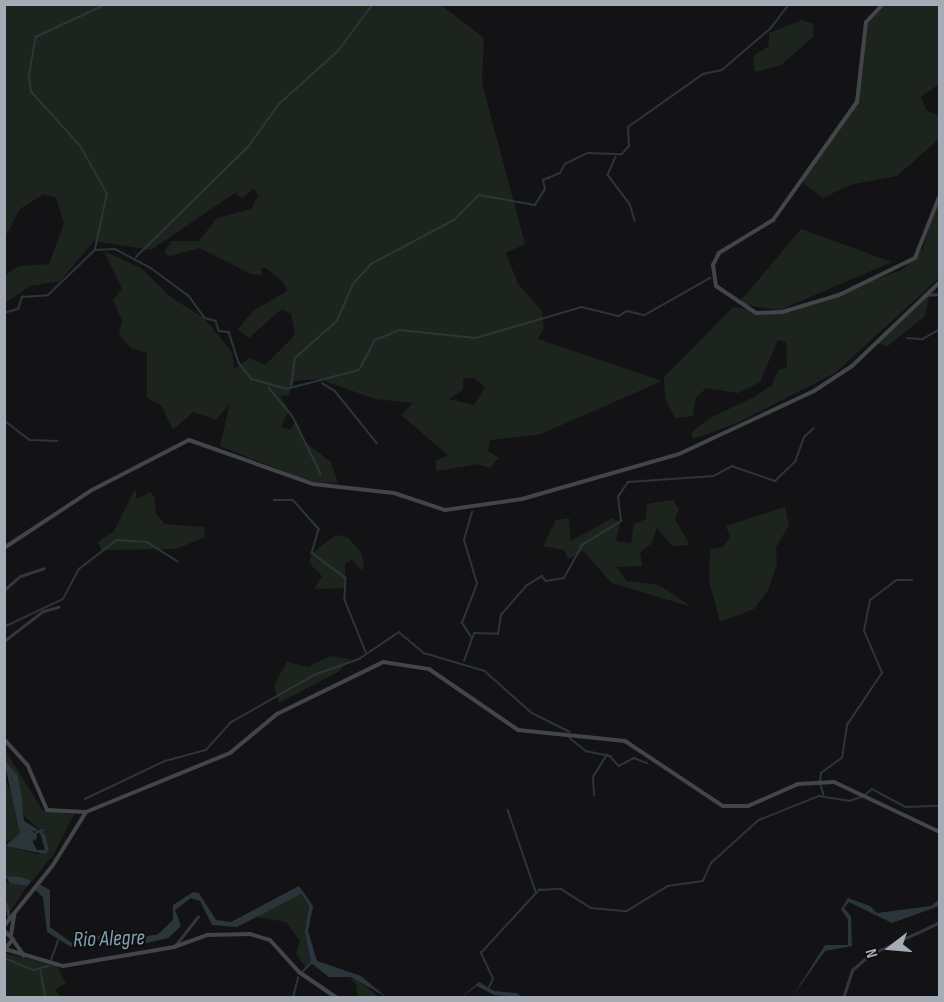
<!DOCTYPE html>
<html>
<head>
<meta charset="utf-8">
<style>
  body { margin:0 }
  #map { position:relative; width:944px; height:1002px; overflow:hidden; background:#131315; font-family:"Sofia Sans Condensed",sans-serif }
  div>[style] { position:absolute }
  .green>* { inset:0; background:#1d241d }
  .water>* { inset:0; background:#2b363a }
  .stream>* { height:1.5px; margin:-0.75px; padding:0 0.75px; transform-origin:0.75px; border-radius:0.75px; background:#2b363a }
  .river>* { height:6px; margin:-3px; padding:0 3px; transform-origin:3px; border-radius:3px; background:#2b363a }
  .street>* { height:3px; margin:-1.5px; padding:0 1.5px; transform-origin:1.5px; border-radius:1.5px; background:#34363a }
  .secondary>* { height:4px; margin:-2px; padding:0 2px; transform-origin:2px; border-radius:2px; background:#424549 }
  span { translate:-50% -50%; white-space:nowrap; text-align:center; line-height:1.15; -webkit-text-stroke:4.5px #0e0e10; paint-order:stroke }
  .water-label { font-size:22px; color:#7ca0b0; font-style:italic }
  .frame { position:absolute; inset:0; border:6px solid #a5acb5; pointer-events:none }
  .north { position:absolute; left:860px; top:918px; width:60px; height:60px; -webkit-text-stroke:4px #0e0e10; paint-order:stroke; rotate:254deg; font-size:16px; font-weight:700; line-height:24px; text-align:center; color:#a5acb5 }
  .north::after { content:''; display:block; margin:auto; width:21px; height:27px; background:#a5acb5; clip-path:polygon(50% 0,100% 100%,50% 72%,0 100%) }
</style>
</head>
<body>
<div id="map">
  <div class="green">
    <i style="clip-path:polygon(evenodd,4px 5px,441px 5px,484px 38px,482px 83px,525px 244px,506px 253px,518px 284px,542px 311px,544px 328px,538px 339px,662px 381px,541px 434px,490px 440px,488px 451px,499px 458px,490px 468px,478px 464px,437px 471px,435px 461px,448px 455px,401px 415px,413px 403px,375px 399px,319px 379px,294px 381px,289px 395px,280px 396px,289px 410px,281px 427px,291px 430px,296px 419px,306px 443px,331px 462px,338px 483px,310px 482px,220px 446px,230px 403px,216px 420px,193px 412px,173px 430px,161px 405px,147px 398px,147px 353px,131px 348px,119px 335px,122px 321px,113px 300px,122px 289px,104px 251px,141px 268px,172px 298px,204px 318px,232px 352px,234px 369px,250px 358px,265px 365px,295px 335px,291px 314px,282px 309px,249px 338px,238px 329px,253px 311px,287px 291px,284px 283px,266px 268px,261px 268px,262px 275px,251px 274px,200px 248px,170px 256px,164px 253px,171px 241px,199px 241px,217px 218px,251px 209px,258px 195px,254px 189px,242px 198px,235px 193px,151px 250px,94px 241px,60px 281px,30px 286px,5px 303px,5px 275px,19px 266px,49px 264px,64px 223px,56px 198px,44px 194px,20px 209px,5px 237px,4px 5px,463px 378px,474px 378px,485px 387px,474px 405px,449px 399px,463px 390px,463px 378px)"></i>
    <i style="clip-path:polygon(884px 5px,939px 5px,939px 84px,921px 97px,926px 110px,939px 116px,939px 139px,897px 176px,849px 185px,823px 198px,799px 180px,854px 102px,861px 84px,863px 30px)"></i>
    <i style="clip-path:polygon(802px 20px,813px 24px,814px 36px,781px 65px,755px 72px,753px 56px,769px 46px,769px 33px)"></i>
    <i style="clip-path:polygon(939px 194px,939px 278px,835px 373px,735px 424px,693px 439px,691px 433px,708px 419px,754px 397px,772px 385px,778px 370px,787px 368px,786px 342px,778px 340px,760px 382px,738px 393px,706px 388px,696px 398px,693px 416px,675px 418px,665px 398px,664px 377px,733px 307px,776px 314px,902px 270px,923px 248px)"></i>
    <i style="clip-path:polygon(801px 229px,892px 262px,780px 310px,738px 304px)"></i>
    <i style="clip-path:polygon(930px 293px,925px 316px,888px 346px,875px 343px)"></i>
    <i style="clip-path:polygon(135px 489px,137px 499px,150px 492px,154px 496px,156px 514px,165px 524px,204px 527px,205px 537px,176px 549px,101px 550px,98px 542px,114px 531px)"></i>
    <i style="clip-path:polygon(673px 500px,679px 509px,675px 519px,690px 545px,672px 546px,657px 528px,651px 544px,640px 552px,642px 566px,617px 567px,627px 581px,659px 585px,692px 607px,612px 583px,583px 551px,568px 559px,564px 550px,543px 546px,556px 520px,569px 518px,571px 541px,613px 518px,620px 523px,616px 541px,631px 543px,634px 524px,646px 519px,647px 504px)"></i>
    <i style="clip-path:polygon(785px 507px,789px 525px,776px 547px,777px 565px,768px 590px,754px 609px,720px 622px,709px 581px,710px 549px,723px 547px,730px 537px,726px 526px)"></i>
    <i style="clip-path:polygon(336px 535px,347px 537px,361px 552px,364px 567px,361px 570px,352px 560px,345px 564px,345px 588px,314px 589px,322px 576px,309px 563px,312px 553px)"></i>
    <i style="clip-path:polygon(330px 656px,351px 659px,338px 672px,279px 703px,274px 685px,287px 662px,308px 667px)"></i>
    <i style="clip-path:polygon(4px 748px,43px 811px,74px 814px,54px 854px,32px 881px,5px 876px,5px 846px,38px 854px,49px 851px,45px 834px,21px 813px,21px 798px,5px 765px)"></i>
    <i style="clip-path:polygon(4px 776px,17px 809px,20px 833px,12px 840px,5px 841px)"></i>
    <i style="clip-path:polygon(5px 882px,27px 886px,9px 913px,5px 899px)"></i>
    <i style="clip-path:polygon(301px 894px,309px 906px,305px 931px,313px 965px,305px 966px,296px 954px,300px 941px,286px 922px,256px 917px)"></i>
    <i style="clip-path:polygon(5px 953px,57px 966px,66px 983px,55px 990px,61px 997px,5px 997px)"></i>
    <i style="clip-path:polygon(348px 977px,360px 982px,379px 997px,358px 997px,356px 984px)"></i>
  </div>
  <div class="water">
    <i style="clip-path:polygon(evenodd,5px 765px,21px 798px,24px 821px,45px 834px,49px 850px,45px 854px,5px 846px,20px 833px,5px 765px,25px 828px,40px 833px,45px 850px,37px 850px,25px 828px)"></i>
    <i style="clip-path:polygon(5px 876px,21px 877px,32px 881px,27px 886px,10px 883px)"></i>
    <i style="clip-path:polygon(39px 884px,50px 890px,50px 927px,72px 943px,116px 931px,131px 937px,157px 935px,173px 920px,173px 905px,193px 892px,199px 893px,216px 920px,231px 922px,299px 886px,313px 906px,308px 931px,317px 961px,361px 976px,386px 997px,351px 977px,329px 977px,311px 963px,305px 931px,309px 906px,301px 894px,237px 927px,212px 925px,200px 901px,191px 898px,175px 910px,181px 926px,168px 938px,139px 945px,114px 936px,71px 947px,47px 932px,43px 897px,34px 889px)"></i>
    <i style="clip-path:polygon(848px 898px,870px 906px,877px 913px,931px 906px,939px 899px,939px 906px,892px 923px,849px 902px,844px 908px,851px 916px,852px 946px,825px 951px,792px 997px,825px 945px,848px 945px,848px 920px,841px 909px)"></i>
    <i style="clip-path:polygon(479px 982px,494px 991px,517px 993px,521px 997px,494px 995px,477px 986px,462px 997px)"></i>
  </div>
  <div class="stream">
    <i style="left:616px;top:157px;width:20px;rotate:114deg"></i>
    <i style="left:608px;top:175px;width:36px;rotate:53deg"></i>
    <i style="left:630px;top:204px;width:17px;rotate:73deg"></i>
    <i style="left:95px;top:249px;width:56px;rotate:-77.7deg"></i>
    <i style="left:107px;top:194px;width:55px;rotate:-119.4deg"></i>
    <i style="left:80px;top:146px;width:73px;rotate:-132.2deg"></i>
    <i style="left:31px;top:92px;width:17px;rotate:-97deg"></i>
    <i style="left:29px;top:75px;width:39px;rotate:-80deg"></i>
    <i style="left:36px;top:37px;width:77px;rotate:-25.2deg"></i>
    <i style="left:136px;top:257px;width:157px;rotate:-44.5deg"></i>
    <i style="left:248px;top:147px;width:53px;rotate:-54.2deg"></i>
    <i style="left:279px;top:104px;width:79px;rotate:-41.9deg"></i>
    <i style="left:338px;top:51px;width:59px;rotate:-53.3deg"></i>
    <i style="left:4px;top:313px;width:15px;rotate:-16deg"></i>
    <i style="left:18px;top:309px;width:13px;rotate:-72deg"></i>
    <i style="left:22px;top:297px;width:26px;rotate:-4deg"></i>
    <i style="left:48px;top:295px;width:65px;rotate:-43.8deg"></i>
    <i style="left:95px;top:250px;width:20px;rotate:-3deg"></i>
    <i style="left:115px;top:249px;width:41px;rotate:27.8deg"></i>
    <i style="left:151px;top:268px;width:47px;rotate:36.4deg"></i>
    <i style="left:189px;top:296px;width:27px;rotate:54deg"></i>
    <i style="left:205px;top:318px;width:11px;rotate:15deg"></i>
    <i style="left:216px;top:321px;width:10px;rotate:73deg"></i>
    <i style="left:219px;top:331px;width:10px;rotate:6deg"></i>
    <i style="left:229px;top:332px;width:33px;rotate:72deg"></i>
    <i style="left:239px;top:363px;width:21px;rotate:51deg"></i>
    <i style="left:252px;top:379px;width:35px;rotate:16deg"></i>
    <i style="left:286px;top:389px;width:75px;rotate:-14.6deg"></i>
    <i style="left:359px;top:370px;width:34px;rotate:-62deg"></i>
    <i style="left:375px;top:340px;width:27px;rotate:-22deg"></i>
    <i style="left:400px;top:330px;width:76px;rotate:6deg"></i>
    <i style="left:476px;top:338px;width:110px;rotate:-16.3deg"></i>
    <i style="left:582px;top:307px;width:38px;rotate:14deg"></i>
    <i style="left:619px;top:316px;width:9px;rotate:-32deg"></i>
    <i style="left:627px;top:311px;width:18px;rotate:13deg"></i>
    <i style="left:645px;top:315px;width:75px;rotate:-29.6deg"></i>
    <i style="left:907px;top:338px;width:16px;rotate:4deg"></i>
    <i style="left:923px;top:339px;width:20px;rotate:-30deg"></i>
    <i style="left:322px;top:383px;width:15px;rotate:32deg"></i>
    <i style="left:335px;top:391px;width:67px;rotate:51.1deg"></i>
    <i style="left:291px;top:386px;width:28px;rotate:-82deg"></i>
    <i style="left:295px;top:358px;width:56px;rotate:-41.4deg"></i>
    <i style="left:337px;top:321px;width:40px;rotate:-66.6deg"></i>
    <i style="left:353px;top:284px;width:27px;rotate:-48deg"></i>
    <i style="left:371px;top:264px;width:94px;rotate:-27.9deg"></i>
    <i style="left:454px;top:220px;width:35px;rotate:-45deg"></i>
    <i style="left:479px;top:195px;width:57px;rotate:10.1deg"></i>
    <i style="left:535px;top:205px;width:19px;rotate:-58deg"></i>
    <i style="left:545px;top:189px;width:9px;rotate:-103deg"></i>
    <i style="left:543px;top:180px;width:18px;rotate:-22deg"></i>
    <i style="left:560px;top:173px;width:10px;rotate:-61deg"></i>
    <i style="left:565px;top:164px;width:25px;rotate:-26deg"></i>
    <i style="left:588px;top:153px;width:34px;rotate:2deg"></i>
    <i style="left:622px;top:154px;width:11px;rotate:-49deg"></i>
    <i style="left:629px;top:146px;width:19px;rotate:-93deg"></i>
    <i style="left:628px;top:127px;width:92px;rotate:-35.2deg"></i>
    <i style="left:703px;top:74px;width:19px;rotate:-12deg"></i>
    <i style="left:722px;top:70px;width:65px;rotate:-40.6deg"></i>
    <i style="left:771px;top:28px;width:30px;rotate:-53deg"></i>
    <i style="left:269px;top:388px;width:38px;rotate:50deg"></i>
    <i style="left:293px;top:417px;width:64px;rotate:63.8deg"></i>
    <i style="left:4px;top:420px;width:33px;rotate:38deg"></i>
    <i style="left:30px;top:440px;width:27px;rotate:2deg"></i>
    <i style="left:274px;top:500px;width:19px"></i>
    <i style="left:293px;top:500px;width:39px;rotate:48deg"></i>
    <i style="left:319px;top:529px;width:25px;rotate:106deg"></i>
    <i style="left:312px;top:553px;width:42px;rotate:36.3deg"></i>
    <i style="left:346px;top:578px;width:22px;rotate:93deg"></i>
    <i style="left:345px;top:600px;width:56px;rotate:68deg"></i>
    <i style="left:4px;top:627px;width:65px;rotate:-25.4deg"></i>
    <i style="left:63px;top:599px;width:34px;rotate:-62deg"></i>
    <i style="left:79px;top:569px;width:48px;rotate:-37.3deg"></i>
    <i style="left:117px;top:540px;width:30px;rotate:4deg"></i>
    <i style="left:147px;top:542px;width:36px;rotate:32deg"></i>
    <i style="left:471px;top:637px;width:17px;rotate:-123deg"></i>
    <i style="left:462px;top:623px;width:42px;rotate:-69deg"></i>
    <i style="left:477px;top:584px;width:46px;rotate:-106.5deg"></i>
    <i style="left:464px;top:540px;width:29px;rotate:-74deg"></i>
    <i style="left:464px;top:661px;width:30px;rotate:-70deg"></i>
    <i style="left:474px;top:633px;width:24px;rotate:2deg"></i>
    <i style="left:498px;top:634px;width:19px;rotate:-81deg"></i>
    <i style="left:501px;top:615px;width:38px;rotate:-49deg"></i>
    <i style="left:526px;top:586px;width:19px;rotate:-32deg"></i>
    <i style="left:542px;top:576px;width:6px;rotate:51deg"></i>
    <i style="left:546px;top:581px;width:18px;rotate:-9deg"></i>
    <i style="left:564px;top:578px;width:38px;rotate:-61deg"></i>
    <i style="left:582px;top:545px;width:46px;rotate:-31.6deg"></i>
    <i style="left:621px;top:521px;width:24px;rotate:-97deg"></i>
    <i style="left:618px;top:497px;width:18px;rotate:-56deg"></i>
    <i style="left:628px;top:482px;width:86px;rotate:-4deg"></i>
    <i style="left:714px;top:476px;width:21px;rotate:-29deg"></i>
    <i style="left:732px;top:466px;width:46px;rotate:19.2deg"></i>
    <i style="left:775px;top:481px;width:28px;rotate:-44deg"></i>
    <i style="left:795px;top:462px;width:27px;rotate:-70deg"></i>
    <i style="left:804px;top:437px;width:13px;rotate:-42deg"></i>
    <i style="left:570px;top:738px;width:21px;rotate:39deg"></i>
    <i style="left:586px;top:751px;width:25px;rotate:12deg"></i>
    <i style="left:610px;top:756px;width:13px;rotate:48deg"></i>
    <i style="left:619px;top:766px;width:17px;rotate:-28deg"></i>
    <i style="left:634px;top:758px;width:14px;rotate:21deg"></i>
    <i style="left:820px;top:781px;width:8px;rotate:-83deg"></i>
    <i style="left:821px;top:773px;width:26px;rotate:-36deg"></i>
    <i style="left:842px;top:758px;width:33px;rotate:-81deg"></i>
    <i style="left:847px;top:725px;width:63px;rotate:-56.1deg"></i>
    <i style="left:882px;top:673px;width:46px;rotate:-113.2deg"></i>
    <i style="left:864px;top:631px;width:32px;rotate:-79deg"></i>
    <i style="left:870px;top:600px;width:34px;rotate:-37deg"></i>
    <i style="left:897px;top:580px;width:15px"></i>
    <i style="left:821px;top:785px;width:10px;rotate:73deg"></i>
    <i style="left:865px;top:795px;width:9px;rotate:-41deg"></i>
    <i style="left:872px;top:789px;width:38px;rotate:28deg"></i>
    <i style="left:906px;top:807px;width:34px;rotate:-2deg"></i>
    <i style="left:594px;top:796px;width:19px;rotate:-93deg"></i>
    <i style="left:593px;top:777px;width:26px;rotate:-58deg"></i>
    <i style="left:85px;top:799px;width:89px;rotate:-25.4deg"></i>
    <i style="left:165px;top:761px;width:42px;rotate:-15deg"></i>
    <i style="left:206px;top:750px;width:36px;rotate:-48deg"></i>
    <i style="left:230px;top:723px;width:97px;rotate:-29.7deg"></i>
    <i style="left:314px;top:675px;width:48px;rotate:-19.6deg"></i>
    <i style="left:359px;top:659px;width:48px;rotate:-34deg"></i>
    <i style="left:399px;top:632px;width:33px;rotate:40deg"></i>
    <i style="left:424px;top:653px;width:64px;rotate:16.4deg"></i>
    <i style="left:485px;top:671px;width:63px;rotate:41.8deg"></i>
    <i style="left:532px;top:713px;width:42px;rotate:26.6deg"></i>
    <i style="left:508px;top:810px;width:87px;rotate:71.1deg"></i>
    <i style="left:33px;top:835px;width:11px;rotate:-27deg"></i>
    <i style="left:4px;top:958px;width:32px;rotate:22deg"></i>
    <i style="left:34px;top:970px;width:15px;rotate:-16deg"></i>
    <i style="left:51px;top:960px;width:20px;rotate:-70deg"></i>
    <i style="left:41px;top:971px;width:27px;rotate:80deg"></i>
    <i style="left:303px;top:971px;width:14px;rotate:-45deg"></i>
    <i style="left:489px;top:987px;width:9px;rotate:-63deg"></i>
    <i style="left:493px;top:979px;width:29px;rotate:-115deg"></i>
    <i style="left:481px;top:953px;width:86px;rotate:-47.4deg"></i>
    <i style="left:539px;top:890px;width:22px;rotate:-3deg"></i>
    <i style="left:561px;top:889px;width:36px;rotate:32deg"></i>
    <i style="left:591px;top:908px;width:36px;rotate:5deg"></i>
    <i style="left:627px;top:911px;width:48px;rotate:-31.4deg"></i>
    <i style="left:668px;top:886px;width:35px;rotate:-8deg"></i>
    <i style="left:703px;top:881px;width:20px;rotate:-66deg"></i>
    <i style="left:711px;top:863px;width:64px;rotate:-41.9deg"></i>
    <i style="left:759px;top:820px;width:65px;rotate:-21.8deg"></i>
    <i style="left:819px;top:796px;width:30px;rotate:9deg"></i>
    <i style="left:849px;top:801px;width:13px;rotate:-18deg"></i>
    <i style="left:293px;top:998px;width:21px;rotate:-76deg"></i>
  </div>
  <div class="river">
    <i style="left:4px;top:764px;width:17px;rotate:50deg"></i>
    <i style="left:15px;top:777px;width:27px;rotate:80deg"></i>
    <i style="left:21px;top:823px;width:19px;rotate:47deg"></i>
    <i style="left:34px;top:837px;width:10px;rotate:151deg"></i>
  </div>
  <div class="street">
    <i style="left:924px;top:295px;width:16px;rotate:-4deg"></i>
    <i style="left:4px;top:590px;width:21px;rotate:-41deg"></i>
    <i style="left:20px;top:576px;width:25px;rotate:-18deg"></i>
    <i style="left:4px;top:641px;width:49px;rotate:-37.6deg"></i>
    <i style="left:43px;top:611px;width:16px;rotate:-15deg"></i>
    <i style="left:6px;top:904px;width:16px;rotate:79deg"></i>
    <i style="left:174px;top:947px;width:39px;rotate:-52deg"></i>
    <i style="left:843px;top:998px;width:29px;rotate:-72deg"></i>
    <i style="left:852px;top:970px;width:23px;rotate:-41deg"></i>
    <i style="left:869px;top:955px;width:78px;rotate:-24.9deg"></i>
  </div>
  <div class="secondary">
    <i style="left:883px;top:4px;width:25px;rotate:133deg"></i>
    <i style="left:866px;top:22px;width:81px;rotate:96.4deg"></i>
    <i style="left:857px;top:102px;width:145px;rotate:125.4deg"></i>
    <i style="left:773px;top:220px;width:63px;rotate:148.6deg"></i>
    <i style="left:719px;top:253px;width:13px;rotate:117deg"></i>
    <i style="left:713px;top:265px;width:21px;rotate:82deg"></i>
    <i style="left:716px;top:286px;width:48px;rotate:34deg"></i>
    <i style="left:756px;top:313px;width:26px;rotate:-2deg"></i>
    <i style="left:782px;top:312px;width:59px;rotate:-16.6deg"></i>
    <i style="left:839px;top:295px;width:85px;rotate:-26deg"></i>
    <i style="left:915px;top:258px;width:68px;rotate:-68.4deg"></i>
    <i style="left:4px;top:548px;width:105px;rotate:-33.4deg"></i>
    <i style="left:92px;top:490px;width:109px;rotate:-27.3deg"></i>
    <i style="left:189px;top:440px;width:132px;rotate:19.5deg"></i>
    <i style="left:313px;top:484px;width:81px;rotate:6.3deg"></i>
    <i style="left:394px;top:493px;width:54px;rotate:18.4deg"></i>
    <i style="left:445px;top:510px;width:78px;rotate:-8.1deg"></i>
    <i style="left:522px;top:499px;width:163px;rotate:-16deg"></i>
    <i style="left:679px;top:454px;width:149px;rotate:-25deg"></i>
    <i style="left:814px;top:391px;width:45px;rotate:-33.3deg"></i>
    <i style="left:852px;top:366px;width:122px;rotate:-43.7deg"></i>
    <i style="left:4px;top:739px;width:36px;rotate:48deg"></i>
    <i style="left:28px;top:766px;width:48px;rotate:66.6deg"></i>
    <i style="left:47px;top:810px;width:38px;rotate:3deg"></i>
    <i style="left:4px;top:926px;width:78px;rotate:-51.2deg"></i>
    <i style="left:53px;top:865px;width:62px;rotate:-58.1deg"></i>
    <i style="left:86px;top:812px;width:156px;rotate:-22.3deg"></i>
    <i style="left:230px;top:753px;width:61px;rotate:-39.7deg"></i>
    <i style="left:277px;top:714px;width:118px;rotate:-26.1deg"></i>
    <i style="left:383px;top:662px;width:47px;rotate:8.7deg"></i>
    <i style="left:429px;top:669px;width:108px;rotate:34.4deg"></i>
    <i style="left:518px;top:730px;width:108px;rotate:5.9deg"></i>
    <i style="left:625px;top:741px;width:118px;rotate:33.6deg"></i>
    <i style="left:723px;top:806px;width:25px"></i>
    <i style="left:748px;top:806px;width:55px;rotate:-23.7deg"></i>
    <i style="left:798px;top:784px;width:36px;rotate:-3deg"></i>
    <i style="left:834px;top:782px;width:117px;rotate:25.3deg"></i>
    <i style="left:4px;top:931px;width:12px;rotate:42deg"></i>
    <i style="left:13px;top:939px;width:13px;rotate:129deg"></i>
    <i style="left:11px;top:935px;width:20px;rotate:-81deg"></i>
    <i style="left:13px;top:940px;width:19px;rotate:55deg"></i>
    <i style="left:5px;top:949px;width:60px;rotate:16.3deg"></i>
    <i style="left:63px;top:966px;width:113px;rotate:-9.7deg"></i>
    <i style="left:174px;top:947px;width:35px;rotate:-20deg"></i>
    <i style="left:207px;top:935px;width:43px;rotate:-1.3deg"></i>
    <i style="left:250px;top:934px;width:21px;rotate:17deg"></i>
    <i style="left:270px;top:940px;width:43px;rotate:47.8deg"></i>
    <i style="left:299px;top:972px;width:46px;rotate:34.4deg"></i>
  </div>
  <div class="water-label">
    <span style="left:109px;top:939px;rotate:-2deg">Rio Alegre</span>
  </div>
  <div class="frame"></div>
  <div class="north">N</div>
</div>
</body>
</html>
